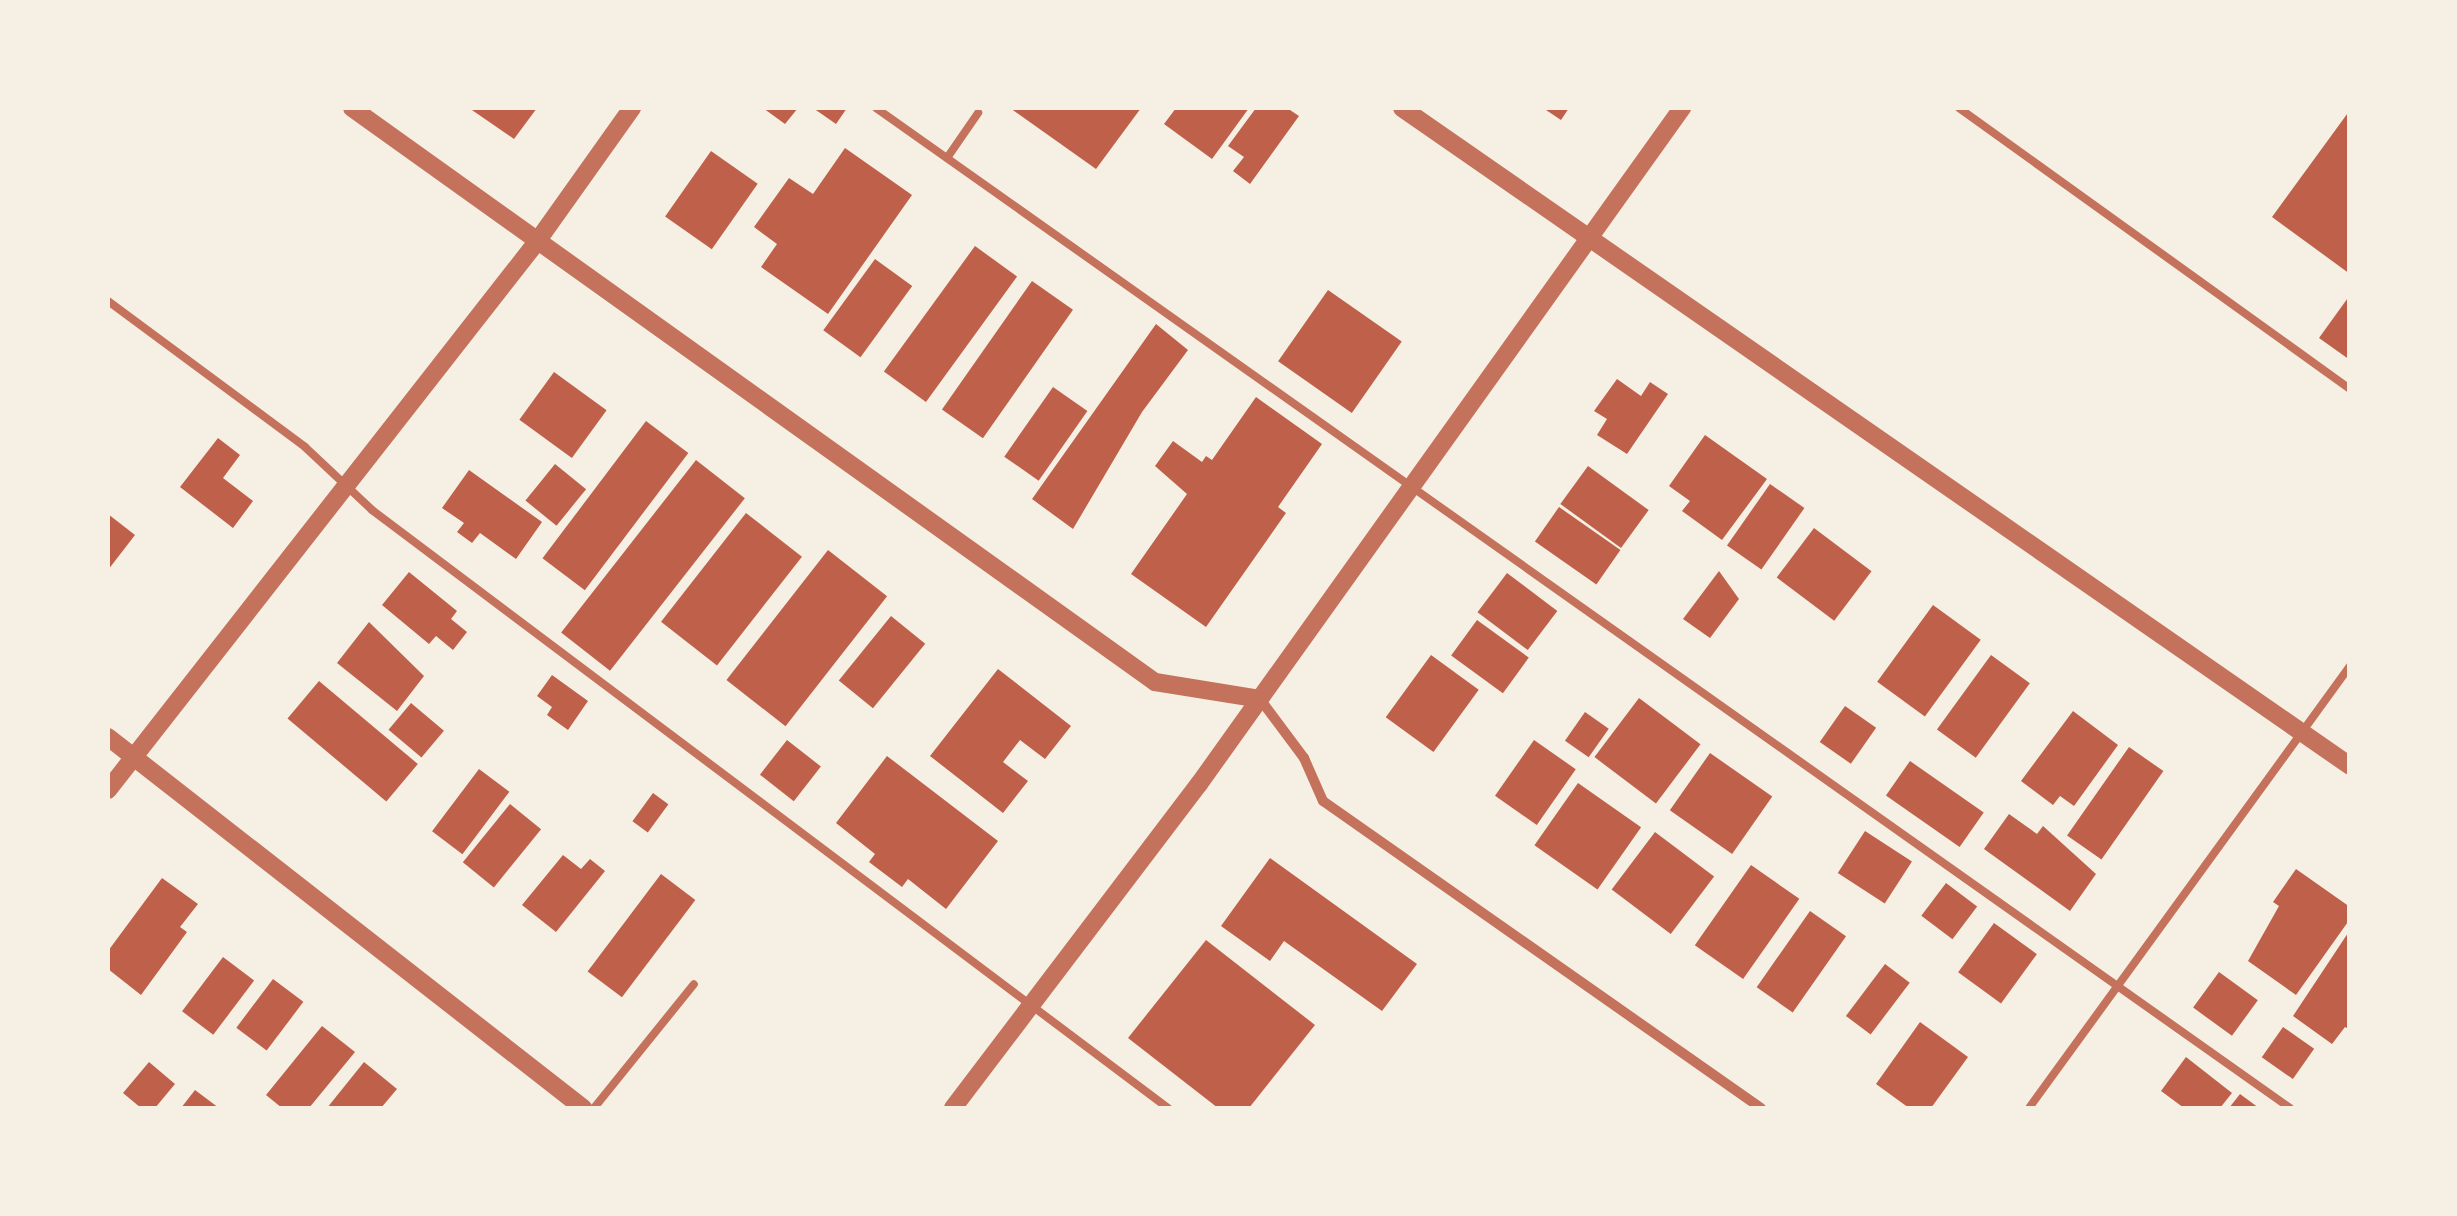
<!DOCTYPE html>
<html>
<head>
<meta charset="utf-8">
<style>
  body { margin:0 }
  #map { position:relative; width:2457px; height:1216px; overflow:hidden; background:#f6efe4; font-family:"Source Serif 4",serif }
  div>[style] { position:absolute }
  .building>* { inset:0; background:#bf614a; transform-origin:0 0 }
  .service>* { height:8px; margin:-4px; padding:0 4px; transform-origin:4px; border-radius:4px; background:#c5725c }
  .minor>* { height:10px; margin:-5px; padding:0 5px; transform-origin:5px; border-radius:5px; background:#c5725c }
  .tertiary>* { height:18px; margin:-9px; padding:0 9px; transform-origin:9px; border-radius:9px; background:#c5725c }
  span { translate:-50% -50%; white-space:nowrap; text-align:center; line-height:1.15; -webkit-text-stroke:9px #f6efe4; paint-order:stroke }
  .frame { position:absolute; inset:0; border:110px solid #f6efe4; pointer-events:none }
</style>
</head>
<body>
<div id="map">
  <div class="building">
    <i style="clip-path:polygon(469px 108px,537px 108px,514px 139px)"></i>
    <i style="clip-path:polygon(763px 108px,798px 108px,785px 124px)"></i>
    <i style="clip-path:polygon(813px 108px,847px 108px,836px 124px)"></i>
    <i style="clip-path:polygon(1010px 108px,1141px 108px,1096px 169px)"></i>
    <i style="clip-path:polygon(1176px 108px,1249px 108px,1212px 159px,1164px 124px)"></i>
    <i style="clip-path:polygon(1256px 108px,1287px 108px,1299px 116px,1250px 184px,1233px 171px,1244px 157px,1228px 146px)"></i>
    <i style="clip-path:polygon(1543px 108px,1569px 108px,1561px 120px)"></i>
    <i style="clip-path:polygon(2350px 110px,2350px 274px,2272px 217px)"></i>
    <i style="clip-path:polygon(845px 148px,912px 195px,828px 314px,761px 267px,777px 244px,754px 227px,789px 178px,813px 194px)"></i>
    <i style="left:711px;top:151px;width:57px;height:80px;rotate:35deg"></i>
    <i style="left:975px;top:246px;width:52px;height:155px;rotate:36deg"></i>
    <i style="left:875px;top:259px;width:46px;height:88px;rotate:36deg"></i>
    <i style="left:1032px;top:281px;width:50px;height:157px;rotate:35deg"></i>
    <i style="left:1328px;top:290px;width:90px;height:87px;rotate:35deg"></i>
    <i style="clip-path:polygon(2350px 295px,2350px 360px,2319px 338px)"></i>
    <i style="clip-path:polygon(1156px 324px,1188px 350px,1142px 412px,1073px 529px,1032px 499px)"></i>
    <i style="left:554px;top:372px;width:65px;height:59px;rotate:36deg"></i>
    <i style="clip-path:polygon(1617px 379px,1641px 396px,1650px 382px,1668px 394px,1627px 454px,1597px 435px,1607px 419px,1594px 411px)"></i>
    <i style="left:1053px;top:387px;width:42px;height:85px;rotate:35deg"></i>
    <i style="clip-path:polygon(1256px 397px,1322px 444px,1278px 507px,1286px 513px,1206px 627px,1131px 574px,1187px 494px,1155px 466px,1173px 441px,1202px 462px,1206px 456px,1212px 460px)"></i>
    <i style="left:646px;top:421px;width:53px;height:172px;rotate:37deg"></i>
    <i style="clip-path:polygon(1705px 435px,1767px 479px,1722px 540px,1682px 511px,1690px 501px,1669px 486px)"></i>
    <i style="clip-path:polygon(218px 438px,240px 455px,223px 478px,253px 501px,233px 528px,180px 487px)"></i>
    <i style="left:696px;top:460px;width:62px;height:219px;rotate:38deg"></i>
    <i style="left:555px;top:464px;width:40px;height:47px;rotate:39deg"></i>
    <i style="left:1588px;top:466px;width:75px;height:47px;rotate:36deg"></i>
    <i style="clip-path:polygon(469px 470px,542px 522px,516px 559px,480px 533px,472px 543px,457px 532px,464px 523px,442px 508px)"></i>
    <i style="left:1770px;top:484px;width:42px;height:75px;rotate:35deg"></i>
    <i style="left:1559px;top:507px;width:75px;height:42px;rotate:35deg"></i>
    <i style="left:746px;top:513px;width:71px;height:138px;rotate:38deg"></i>
    <i style="clip-path:polygon(108px 514px,135px 535px,108px 570px)"></i>
    <i style="left:1814px;top:528px;width:72px;height:62px;rotate:37deg"></i>
    <i style="left:828px;top:550px;width:75px;height:165px;rotate:38deg"></i>
    <i style="clip-path:polygon(1719px 571px,1739px 599px,1710px 638px,1683px 619px)"></i>
    <i style="clip-path:polygon(409px 572px,457px 611px,451px 619px,467px 632px,453px 650px,436px 636px,429px 644px,382px 605px)"></i>
    <i style="left:1507px;top:573px;width:63px;height:49px;rotate:37deg"></i>
    <i style="left:1933px;top:605px;width:59px;height:95px;rotate:36deg"></i>
    <i style="left:891px;top:616px;width:44px;height:83px;rotate:39deg"></i>
    <i style="left:1477px;top:620px;width:64px;height:44px;rotate:36deg"></i>
    <i style="clip-path:polygon(369px 622px,424px 676px,397px 711px,337px 663px)"></i>
    <i style="left:1431px;top:655px;width:59px;height:77px;rotate:36deg"></i>
    <i style="left:1991px;top:655px;width:48px;height:92px;rotate:36deg"></i>
    <i style="clip-path:polygon(998px 669px,1071px 726px,1045px 759px,1020px 740px,1003px 762px,1028px 781px,1003px 813px,930px 756px)"></i>
    <i style="clip-path:polygon(552px 675px,588px 701px,568px 730px,547px 715px,552px 707px,537px 696px)"></i>
    <i style="left:319px;top:681px;width:129px;height:49px;rotate:40deg"></i>
    <i style="left:1639px;top:698px;width:77px;height:74px;rotate:37deg"></i>
    <i style="left:411px;top:703px;width:43px;height:35px;rotate:40deg"></i>
    <i style="left:1845px;top:706px;width:38px;height:44px;rotate:35deg"></i>
    <i style="clip-path:polygon(2073px 711px,2118px 745px,2074px 806px,2060px 796px,2053px 805px,2021px 781px)"></i>
    <i style="left:1585px;top:712px;width:29px;height:35px;rotate:35deg"></i>
    <i style="left:787px;top:740px;width:43px;height:44px;rotate:38deg"></i>
    <i style="left:1534px;top:740px;width:51px;height:68px;rotate:35deg"></i>
    <i style="left:2129px;top:747px;width:42px;height:108px;rotate:35deg"></i>
    <i style="left:1710px;top:753px;width:76px;height:70px;rotate:35deg"></i>
    <i style="clip-path:polygon(887px 756px,998px 841px,946px 909px,908px 879px,902px 887px,869px 862px,875px 854px,836px 823px)"></i>
    <i style="left:1910px;top:761px;width:90px;height:42px;rotate:35deg"></i>
    <i style="left:479px;top:769px;width:38px;height:78px;rotate:37deg"></i>
    <i style="left:1578px;top:783px;width:77px;height:76px;rotate:35deg"></i>
    <i style="left:653px;top:793px;width:19px;height:35px;rotate:36deg"></i>
    <i style="left:510px;top:804px;width:40px;height:75px;rotate:39deg"></i>
    <i style="clip-path:polygon(2009px 814px,2037px 834px,2043px 826px,2096px 874px,2070px 911px,1984px 849px)"></i>
    <i style="left:1865px;top:831px;width:56px;height:50px;rotate:33deg"></i>
    <i style="left:1655px;top:832px;width:74px;height:72px;rotate:37deg"></i>
    <i style="clip-path:polygon(563px 855px,581px 869px,590px 859px,605px 871px,556px 932px,522px 905px)"></i>
    <i style="clip-path:polygon(1270px 858px,1417px 964px,1382px 1011px,1284px 941px,1270px 961px,1221px 926px)"></i>
    <i style="left:1751px;top:865px;width:59px;height:98px;rotate:35deg"></i>
    <i style="clip-path:polygon(2296px 869px,2350px 907px,2350px 919px,2296px 995px,2248px 961px,2279px 906px,2273px 902px)"></i>
    <i style="left:661px;top:874px;width:43px;height:122px;rotate:37deg"></i>
    <i style="clip-path:polygon(162px 878px,198px 904px,180px 927px,187px 932px,141px 995px,108px 969px,108px 951px)"></i>
    <i style="left:1946px;top:883px;width:39px;height:41px;rotate:37deg"></i>
    <i style="left:1810px;top:911px;width:44px;height:93px;rotate:35deg"></i>
    <i style="left:1994px;top:923px;width:53px;height:61px;rotate:36deg"></i>
    <i style="clip-path:polygon(2350px 930px,2350px 1030px,2345px 1027px,2332px 1044px,2293px 1016px)"></i>
    <i style="clip-path:polygon(1206px 940px,1315px 1025px,1249px 1108px,1218px 1108px,1128px 1038px)"></i>
    <i style="left:223px;top:957px;width:39px;height:68px;rotate:37deg"></i>
    <i style="left:1885px;top:964px;width:31px;height:65px;rotate:37deg"></i>
    <i style="left:2219px;top:972px;width:48px;height:44px;rotate:36deg"></i>
    <i style="left:273px;top:979px;width:38px;height:61px;rotate:37deg"></i>
    <i style="clip-path:polygon(1920px 1022px,1968px 1057px,1931px 1108px,1909px 1108px,1876px 1084px)"></i>
    <i style="clip-path:polygon(322px 1026px,355px 1052px,309px 1108px,282px 1108px,266px 1095px)"></i>
    <i style="left:2283px;top:1027px;width:38px;height:37px;rotate:35deg"></i>
    <i style="clip-path:polygon(2186px 1057px,2232px 1093px,2220px 1108px,2184px 1108px,2161px 1091px)"></i>
    <i style="clip-path:polygon(149px 1062px,175px 1084px,155px 1108px,141px 1108px,123px 1093px)"></i>
    <i style="clip-path:polygon(364px 1062px,397px 1089px,381px 1108px,327px 1108px)"></i>
    <i style="clip-path:polygon(195px 1090px,219px 1108px,181px 1108px)"></i>
    <i style="clip-path:polygon(2240px 1094px,2259px 1108px,2229px 1108px)"></i>
  </div>
  <div class="service">
    <i style="left:876px;top:108px;width:1732px;rotate:35.27deg"></i>
    <i style="left:1959px;top:108px;width:481px;rotate:35.7deg"></i>
    <i style="left:947px;top:158px;width:55px;rotate:-55.4deg"></i>
    <i style="left:108px;top:301px;width:245px;rotate:36.5deg"></i>
    <i style="left:305px;top:447px;width:92px;rotate:43.2deg"></i>
    <i style="left:372px;top:510px;width:996px;rotate:36.92deg"></i>
    <i style="left:594px;top:1108px;width:159px;rotate:-51.1deg"></i>
    <i style="left:2029px;top:1108px;width:546px;rotate:-54.01deg"></i>
  </div>
  <div class="minor">
    <i style="left:1260px;top:699px;width:74px;rotate:53.3deg"></i>
    <i style="left:1304px;top:758px;width:47px;rotate:66.2deg"></i>
    <i style="left:1323px;top:801px;width:535px;rotate:35.03deg"></i>
  </div>
  <div class="tertiary">
    <i style="left:352px;top:108px;width:987px;rotate:35.56deg"></i>
    <i style="left:1155px;top:682px;width:106px;rotate:9.2deg"></i>
    <i style="left:1402px;top:108px;width:1154px;rotate:34.76deg"></i>
    <i style="left:108px;top:737px;width:603px;rotate:37.99deg"></i>
    <i style="left:108px;top:790px;width:695px;rotate:-51.96deg"></i>
    <i style="left:536px;top:243px;width:166px;rotate:-54.6deg"></i>
    <i style="left:953px;top:1108px;width:407px;rotate:-52.8deg"></i>
    <i style="left:1199px;top:784px;width:831px;rotate:-54.45deg"></i>
  </div>
  <div class="frame"></div>
</div>
</body>
</html>
